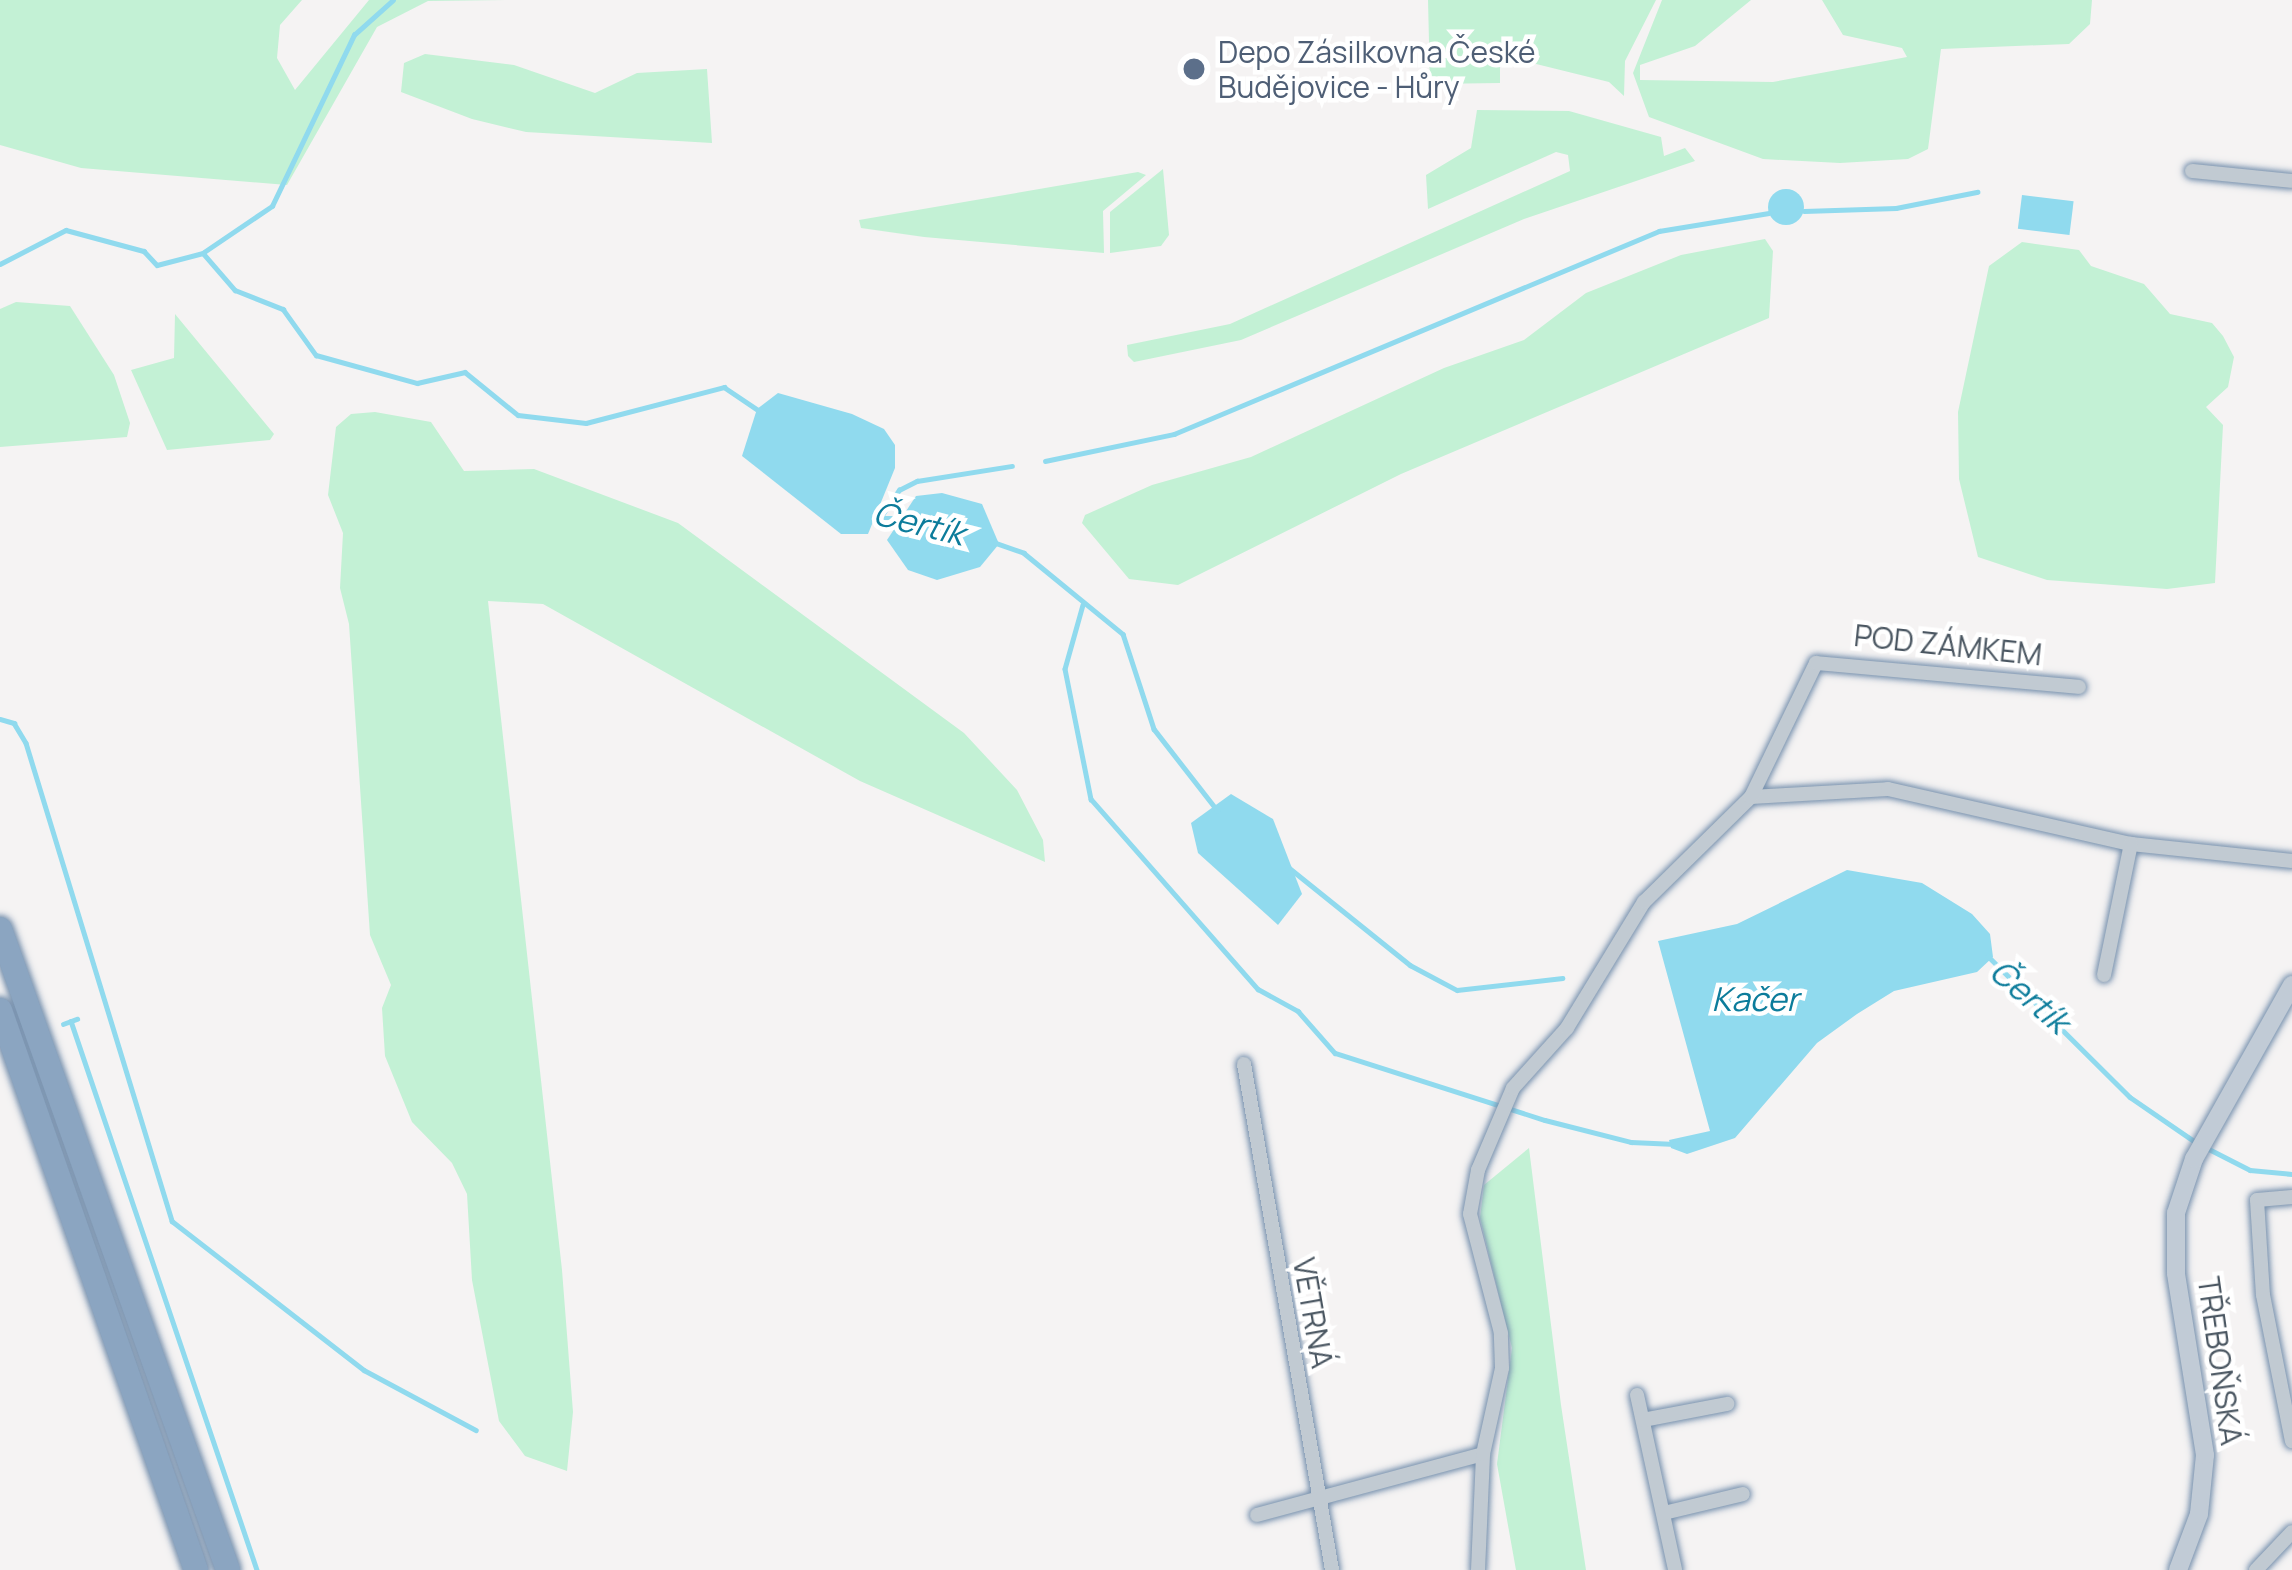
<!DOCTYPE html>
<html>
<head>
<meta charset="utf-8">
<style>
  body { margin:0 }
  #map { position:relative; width:2292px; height:1570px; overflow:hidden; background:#f5f3f3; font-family:Manrope,sans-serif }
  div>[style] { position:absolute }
  .green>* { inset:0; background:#c3f1d5 }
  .water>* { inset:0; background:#90daee; transform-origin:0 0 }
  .round { border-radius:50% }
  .stream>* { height:4.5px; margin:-2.25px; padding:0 2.25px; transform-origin:2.25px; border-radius:2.25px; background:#90daee }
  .roads { filter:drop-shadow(0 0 3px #7690ad) drop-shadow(0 0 3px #7690ad) }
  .street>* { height:14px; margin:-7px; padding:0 7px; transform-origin:7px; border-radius:7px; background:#c1cad2 }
  .secondary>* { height:18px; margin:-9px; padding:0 9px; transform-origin:9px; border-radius:9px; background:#c1cbd6 }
  .highway>* { height:24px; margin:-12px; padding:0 12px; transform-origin:12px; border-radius:12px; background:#8ba5c1 }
  .dots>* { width:33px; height:33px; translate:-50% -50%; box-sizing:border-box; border:6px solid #fff; border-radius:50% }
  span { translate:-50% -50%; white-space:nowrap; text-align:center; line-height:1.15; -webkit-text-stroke:9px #fff; paint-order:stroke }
  .service-label { font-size:30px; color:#4e5e75 }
  .left { translate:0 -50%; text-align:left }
  .street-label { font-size:30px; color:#4a5661 }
  .water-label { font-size:33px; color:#0c7c9b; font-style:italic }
</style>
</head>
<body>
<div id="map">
  <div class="green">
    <i style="clip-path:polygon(0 0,302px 0,280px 25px,277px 58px,295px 90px,369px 0,506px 0,428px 1px,377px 27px,287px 185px,81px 168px,0 145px)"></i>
    <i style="clip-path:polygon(1428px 0,1656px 0,1625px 61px,1624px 96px,1609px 82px,1524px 61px,1500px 62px,1500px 83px,1430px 84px)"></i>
    <i style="clip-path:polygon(1662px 0,1751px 0,1695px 46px,1640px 65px,1640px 80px,1773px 82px,1907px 57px,1902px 48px,1843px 35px,1822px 0,2092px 0,2090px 24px,2069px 44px,1941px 49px,1928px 149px,1908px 159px,1840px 163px,1763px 159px,1649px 117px,1633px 73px)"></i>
    <i style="clip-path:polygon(425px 54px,514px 65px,595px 93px,637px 73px,707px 69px,712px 143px,526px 132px,472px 119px,401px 92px,404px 63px)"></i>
    <i style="clip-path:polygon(1477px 110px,1569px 111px,1661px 137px,1664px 156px,1685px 148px,1695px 161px,1524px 219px,1241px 340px,1134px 362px,1128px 356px,1127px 345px,1230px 324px,1570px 171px,1568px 155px,1556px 152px,1428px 209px,1426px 175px,1471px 148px)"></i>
    <i style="clip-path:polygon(1163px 169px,1169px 235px,1161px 246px,1110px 253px,1110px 212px)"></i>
    <i style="clip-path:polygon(1138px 172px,1146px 175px,1103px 211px,1104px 253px,924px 237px,861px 228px,859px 220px)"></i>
    <i style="clip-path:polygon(1765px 239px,1773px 251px,1769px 318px,1401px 474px,1178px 585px,1129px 579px,1082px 523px,1085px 515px,1152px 485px,1251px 457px,1444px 368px,1524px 340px,1586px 293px,1681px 255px)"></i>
    <i style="clip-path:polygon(2022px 242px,2079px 250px,2091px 266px,2144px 284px,2170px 314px,2212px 323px,2223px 336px,2234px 357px,2228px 387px,2206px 407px,2223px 425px,2215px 583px,2167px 589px,2047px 580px,1978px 557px,1959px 479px,1958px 412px,1989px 266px)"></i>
    <i style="clip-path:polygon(16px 302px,70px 306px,114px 375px,130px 423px,127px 437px,0 447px,0 309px)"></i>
    <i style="clip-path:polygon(175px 314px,274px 434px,270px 440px,167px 450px,131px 370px,174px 358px)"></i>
    <i style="clip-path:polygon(375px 412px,431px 422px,464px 471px,534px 469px,678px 523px,964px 733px,1017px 790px,1043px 840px,1045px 862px,860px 781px,543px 604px,488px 601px,562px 1270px,573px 1412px,567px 1471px,525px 1456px,499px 1421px,472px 1280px,467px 1194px,452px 1163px,412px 1122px,385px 1056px,382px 1008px,391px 985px,370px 935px,349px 624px,340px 588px,343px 533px,328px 495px,336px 427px,351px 414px)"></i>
    <i style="clip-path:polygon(1529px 1148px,1561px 1405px,1586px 1570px,1516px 1570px,1497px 1464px,1512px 1348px,1480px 1218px,1484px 1185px)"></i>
  </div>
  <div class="water">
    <i class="round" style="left:1768px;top:189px;width:36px;height:36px"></i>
    <i style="left:2022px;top:195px;width:52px;height:34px;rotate:7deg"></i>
    <i style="clip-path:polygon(778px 393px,852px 414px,884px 429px,895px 445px,895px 468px,868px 534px,841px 534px,742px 456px,757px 409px)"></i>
    <i style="clip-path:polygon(942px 493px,982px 504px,999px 544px,980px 567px,937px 580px,908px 570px,887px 540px,916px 496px)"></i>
    <i style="clip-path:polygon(1231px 794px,1273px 819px,1302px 894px,1278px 925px,1198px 853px,1191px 823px)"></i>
    <i style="clip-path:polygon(1847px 870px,1922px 883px,1972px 914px,1990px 934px,1993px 957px,1977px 972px,1894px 991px,1857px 1014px,1817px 1043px,1735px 1138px,1687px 1154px,1671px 1148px,1669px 1140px,1710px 1131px,1658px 941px,1737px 924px)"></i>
  </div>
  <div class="stream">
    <i style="left:1804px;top:211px;width:92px;rotate:-1.9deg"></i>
    <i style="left:1896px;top:208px;width:83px;rotate:-11.2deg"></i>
    <i style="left:204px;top:252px;width:82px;rotate:-34.1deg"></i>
    <i style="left:272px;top:206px;width:190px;rotate:-64.4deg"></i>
    <i style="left:354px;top:35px;width:52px;rotate:-41.9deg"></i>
    <i style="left:0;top:264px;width:74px;rotate:-27.3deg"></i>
    <i style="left:66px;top:230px;width:81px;rotate:15.1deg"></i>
    <i style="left:144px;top:251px;width:19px;rotate:47deg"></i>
    <i style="left:157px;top:265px;width:48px;rotate:-14.6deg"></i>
    <i style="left:203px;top:253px;width:49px;rotate:49.1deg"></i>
    <i style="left:235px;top:290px;width:52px;rotate:21.6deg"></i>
    <i style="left:283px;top:309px;width:57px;rotate:54.3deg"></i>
    <i style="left:316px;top:355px;width:105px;rotate:15.5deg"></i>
    <i style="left:417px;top:383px;width:49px;rotate:-12.9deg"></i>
    <i style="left:465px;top:372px;width:68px;rotate:39.1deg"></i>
    <i style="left:518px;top:415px;width:68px;rotate:6.7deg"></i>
    <i style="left:586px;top:423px;width:143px;rotate:-14.6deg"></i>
    <i style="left:724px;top:387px;width:40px;rotate:34deg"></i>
    <i style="left:1045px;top:461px;width:132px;rotate:-11.8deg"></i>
    <i style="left:1174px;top:434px;width:526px;rotate:-22.71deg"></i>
    <i style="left:1659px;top:231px;width:111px;rotate:-9.3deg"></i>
    <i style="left:875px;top:518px;width:30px"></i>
    <i style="left:880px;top:518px;width:34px;rotate:-56deg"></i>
    <i style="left:899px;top:490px;width:20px;rotate:-27deg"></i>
    <i style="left:917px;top:481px;width:96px;rotate:-9deg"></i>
    <i style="left:990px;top:541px;width:36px;rotate:19deg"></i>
    <i style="left:1024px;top:553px;width:128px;rotate:39.3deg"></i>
    <i style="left:1123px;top:634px;width:100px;rotate:71.9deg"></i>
    <i style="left:1154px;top:729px;width:103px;rotate:52.1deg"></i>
    <i style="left:1083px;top:605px;width:66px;rotate:105.7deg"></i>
    <i style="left:1065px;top:669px;width:133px;rotate:78.7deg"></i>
    <i style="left:1091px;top:799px;width:253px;rotate:48.7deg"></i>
    <i style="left:1258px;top:989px;width:46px;rotate:28.8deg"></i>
    <i style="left:1298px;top:1011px;width:56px;rotate:48.6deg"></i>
    <i style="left:1335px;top:1053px;width:220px;rotate:17.7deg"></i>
    <i style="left:1545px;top:1120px;width:89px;rotate:14.3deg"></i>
    <i style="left:1631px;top:1142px;width:44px;rotate:2.6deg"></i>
    <i style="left:0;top:719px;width:15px;rotate:16deg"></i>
    <i style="left:14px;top:723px;width:23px;rotate:59deg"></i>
    <i style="left:26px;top:743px;width:500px;rotate:73deg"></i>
    <i style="left:172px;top:1221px;width:243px;rotate:37.8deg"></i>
    <i style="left:364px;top:1370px;width:127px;rotate:28.2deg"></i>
    <i style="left:1287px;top:866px;width:158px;rotate:38.8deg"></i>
    <i style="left:1410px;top:965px;width:53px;rotate:28deg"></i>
    <i style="left:1457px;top:990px;width:106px;rotate:-6.5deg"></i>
    <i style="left:1988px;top:956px;width:200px;rotate:44.8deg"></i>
    <i style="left:2130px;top:1097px;width:81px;rotate:34.5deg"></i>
    <i style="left:71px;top:1021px;width:580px;rotate:71.28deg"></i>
    <i style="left:63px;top:1024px;width:15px;rotate:-20deg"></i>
    <i style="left:2207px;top:1148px;width:48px;rotate:27.1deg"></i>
    <i style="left:2250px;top:1170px;width:42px;rotate:5.4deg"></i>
  </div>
  <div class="roads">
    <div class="street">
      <i style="left:2192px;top:171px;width:100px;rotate:5.7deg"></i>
      <i style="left:1751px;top:797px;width:137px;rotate:-3.3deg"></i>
      <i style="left:1888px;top:789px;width:249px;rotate:12.8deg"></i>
      <i style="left:2131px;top:844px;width:162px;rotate:6deg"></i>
      <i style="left:2104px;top:975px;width:134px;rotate:-78.4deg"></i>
      <i style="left:1244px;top:1064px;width:514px;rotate:80.13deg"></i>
      <i style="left:2292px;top:1197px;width:35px;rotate:175deg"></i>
      <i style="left:2257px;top:1200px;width:95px;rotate:86.4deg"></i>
      <i style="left:2263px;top:1295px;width:149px;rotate:78.8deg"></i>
      <i style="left:1637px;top:1395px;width:179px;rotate:77.7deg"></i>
      <i style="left:1643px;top:1420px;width:86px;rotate:-10.8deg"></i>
      <i style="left:1664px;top:1513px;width:81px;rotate:-13.5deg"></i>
      <i style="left:1257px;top:1515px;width:234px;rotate:-15.1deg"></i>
      <i style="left:1478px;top:1570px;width:116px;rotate:-87.5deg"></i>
      <i style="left:1483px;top:1454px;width:88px;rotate:-77.5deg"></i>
      <i style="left:1502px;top:1368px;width:35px;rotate:-92deg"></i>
      <i style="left:1501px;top:1333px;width:123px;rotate:-104.6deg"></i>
      <i style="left:1470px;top:1214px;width:45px;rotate:-79.7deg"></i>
      <i style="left:1478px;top:1170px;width:89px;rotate:-66.9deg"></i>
      <i style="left:1513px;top:1088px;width:81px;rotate:-48deg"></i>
      <i style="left:1567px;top:1028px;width:148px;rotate:-58.6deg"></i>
      <i style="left:1644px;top:902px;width:150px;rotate:-44.5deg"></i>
      <i style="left:1751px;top:797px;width:149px;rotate:-64.1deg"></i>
      <i style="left:1816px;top:663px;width:264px;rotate:5.2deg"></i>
      <i style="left:2256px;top:1570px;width:52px;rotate:-46.5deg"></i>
    </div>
    <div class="secondary">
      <i style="left:2178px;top:1570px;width:60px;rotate:-69.4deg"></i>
      <i style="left:2199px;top:1514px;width:59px;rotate:-84.2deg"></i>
      <i style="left:2205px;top:1455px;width:184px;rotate:-99.1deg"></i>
      <i style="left:2176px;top:1273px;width:60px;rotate:-90deg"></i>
      <i style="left:2176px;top:1213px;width:57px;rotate:-71.6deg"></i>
      <i style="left:2194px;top:1159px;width:200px;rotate:-60.6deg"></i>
    </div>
    <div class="highway">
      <i style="left:0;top:929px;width:680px;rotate:70.42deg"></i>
      <i style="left:0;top:1010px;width:593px;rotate:70.71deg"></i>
    </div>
  </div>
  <div class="dots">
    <i style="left:1194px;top:69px;background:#5c6f8a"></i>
  </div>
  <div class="service-label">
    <span class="left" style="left:1218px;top:69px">Depo Zásilkovna České<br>Budějovice - Hůry</span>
  </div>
  <div class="street-label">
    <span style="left:1948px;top:645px;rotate:6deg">POD ZÁMKEM</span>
    <span style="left:1313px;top:1313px;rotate:80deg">VĚTRNÁ</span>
    <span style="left:2220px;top:1361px;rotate:82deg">TŘEBOŇSKÁ</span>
  </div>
  <div class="water-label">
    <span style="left:919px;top:523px;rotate:14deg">Čertík</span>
    <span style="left:2030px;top:996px;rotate:41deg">Čertík</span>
    <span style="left:1755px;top:999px">Kačer</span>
  </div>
</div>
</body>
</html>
